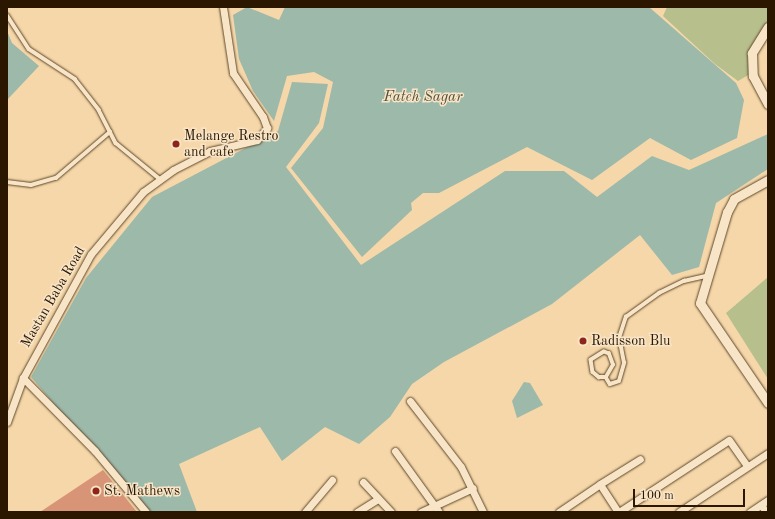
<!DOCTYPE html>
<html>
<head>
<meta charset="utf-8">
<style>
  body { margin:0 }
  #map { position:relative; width:775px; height:519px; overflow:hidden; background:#f5d7a9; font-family:"Old Standard TT",serif }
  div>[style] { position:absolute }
  .green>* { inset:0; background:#b7bf8c }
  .water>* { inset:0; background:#9cb9aa }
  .building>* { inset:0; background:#d89476 }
  .roads { filter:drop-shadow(0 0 1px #5e472a) drop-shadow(0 0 1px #5e472a) }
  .service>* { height:3.5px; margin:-1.75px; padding:0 1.75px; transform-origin:1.75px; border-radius:1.75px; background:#f8e5c7 }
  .minor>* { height:7px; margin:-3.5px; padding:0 3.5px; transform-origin:3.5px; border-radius:3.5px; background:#f8e5c7 }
  .tertiary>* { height:9px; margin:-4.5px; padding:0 4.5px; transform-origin:4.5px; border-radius:4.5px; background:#f8e5c7 }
  .dots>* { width:11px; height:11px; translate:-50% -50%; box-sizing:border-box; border:2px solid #f8e5c7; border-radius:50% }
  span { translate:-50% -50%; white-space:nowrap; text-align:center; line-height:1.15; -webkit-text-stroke:3px #f8e5c7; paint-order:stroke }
  .poi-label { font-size:14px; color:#2b1700 }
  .left { translate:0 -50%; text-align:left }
  .street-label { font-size:14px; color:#2b1700 }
  .water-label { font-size:15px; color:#53503c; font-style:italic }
  .frame { position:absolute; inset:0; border:8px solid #2b1700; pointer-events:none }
  .scale { position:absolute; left:633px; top:489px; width:112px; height:18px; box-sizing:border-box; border:2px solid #2b1700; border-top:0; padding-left:5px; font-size:12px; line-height:14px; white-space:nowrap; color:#2b1700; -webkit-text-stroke:3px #f8e5c7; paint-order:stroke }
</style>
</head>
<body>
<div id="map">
  <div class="green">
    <i style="clip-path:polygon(667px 7px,768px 7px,768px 22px,762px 28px,750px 74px,738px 81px,715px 64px,663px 16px)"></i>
    <i style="clip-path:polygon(768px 277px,768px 379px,726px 313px)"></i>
  </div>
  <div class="water">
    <i style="clip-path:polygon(247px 7px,279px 20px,285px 7px,649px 7px,736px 83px,744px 100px,737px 138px,691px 160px,650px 138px,592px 180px,527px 147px,439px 193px,423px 193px,411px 203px,412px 210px,362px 257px,291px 168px,323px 128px,333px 82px,314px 72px,287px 76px,274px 121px,253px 91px,239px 59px,233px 15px)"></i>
    <i style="clip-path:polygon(7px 31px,12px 43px,39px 66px,7px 100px)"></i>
    <i style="clip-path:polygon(292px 82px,328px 84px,319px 123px,286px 167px,361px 265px,505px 171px,564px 171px,597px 197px,652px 156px,689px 170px,768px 134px,768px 169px,716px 203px,699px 267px,672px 275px,640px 235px,552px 304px,444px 362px,412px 384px,390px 417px,359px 444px,325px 427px,282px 461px,260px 427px,179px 464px,197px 512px,146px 512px,31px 377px,86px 278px,152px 197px,278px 131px)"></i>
    <i style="clip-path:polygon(524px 382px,530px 383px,543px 405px,517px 418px,512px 401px)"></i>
  </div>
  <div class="building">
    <i style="clip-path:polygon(103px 470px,137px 512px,40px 512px)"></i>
  </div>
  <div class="roads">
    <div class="service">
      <i style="left:7px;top:15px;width:40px;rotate:57.1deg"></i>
      <i style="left:29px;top:49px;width:55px;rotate:33.1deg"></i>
      <i style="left:75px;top:79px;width:39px;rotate:52deg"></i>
      <i style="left:99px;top:110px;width:37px;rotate:63deg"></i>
      <i style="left:116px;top:143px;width:57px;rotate:39.3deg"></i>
      <i style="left:7px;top:182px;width:24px;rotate:7deg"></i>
      <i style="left:31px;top:185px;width:26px;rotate:-16deg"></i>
      <i style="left:56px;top:178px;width:71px;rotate:-40.4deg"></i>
      <i style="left:606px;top:377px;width:14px;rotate:-60deg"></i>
      <i style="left:613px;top:365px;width:12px;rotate:-110deg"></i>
      <i style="left:609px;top:354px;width:5px;rotate:-158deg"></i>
      <i style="left:604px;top:352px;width:15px;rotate:148deg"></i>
      <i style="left:591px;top:360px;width:12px;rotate:81deg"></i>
      <i style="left:593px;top:372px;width:8px;rotate:40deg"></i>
      <i style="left:599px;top:377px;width:7px"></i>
      <i style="left:606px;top:377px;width:8px;rotate:60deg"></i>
      <i style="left:610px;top:384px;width:9px;rotate:-18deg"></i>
      <i style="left:619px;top:381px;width:19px;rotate:-74deg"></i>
      <i style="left:624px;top:363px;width:25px;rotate:-101deg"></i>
      <i style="left:619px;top:338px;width:22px;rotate:-72deg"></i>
      <i style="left:626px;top:317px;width:41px;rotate:-36deg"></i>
      <i style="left:659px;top:293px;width:28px;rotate:-26deg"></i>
      <i style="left:684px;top:281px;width:23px;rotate:-13deg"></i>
    </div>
    <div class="minor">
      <i style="left:410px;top:401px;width:83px;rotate:52.3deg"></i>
      <i style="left:461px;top:467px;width:50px;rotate:63.9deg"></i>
      <i style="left:7px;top:422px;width:47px;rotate:-70deg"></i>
      <i style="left:395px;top:451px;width:75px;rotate:54.2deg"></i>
      <i style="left:363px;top:482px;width:41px;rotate:47deg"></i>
      <i style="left:761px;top:505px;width:9px;rotate:54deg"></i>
      <i style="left:146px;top:512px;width:80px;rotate:-129.9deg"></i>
      <i style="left:95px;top:451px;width:103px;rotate:-134.6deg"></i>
      <i style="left:23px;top:378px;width:141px;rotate:-61.3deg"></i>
      <i style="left:91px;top:254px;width:81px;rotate:-50deg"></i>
      <i style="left:143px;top:192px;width:37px;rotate:-36deg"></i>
      <i style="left:173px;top:170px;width:42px;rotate:-27.2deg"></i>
      <i style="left:210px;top:151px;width:48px;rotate:-13.2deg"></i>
      <i style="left:257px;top:140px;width:16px;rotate:-50deg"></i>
      <i style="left:267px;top:128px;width:12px;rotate:-110deg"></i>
      <i style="left:263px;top:117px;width:53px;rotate:-124.3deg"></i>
      <i style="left:233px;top:73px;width:67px;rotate:-98.6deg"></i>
      <i style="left:305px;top:512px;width:42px;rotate:-49.8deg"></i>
      <i style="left:357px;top:512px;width:25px;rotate:-32deg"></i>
      <i style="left:421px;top:512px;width:57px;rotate:-24.8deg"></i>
      <i style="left:559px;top:512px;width:50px;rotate:-34.3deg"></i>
      <i style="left:618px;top:512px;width:33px;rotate:-123deg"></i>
      <i style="left:600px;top:484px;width:47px;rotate:-32deg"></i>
      <i style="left:619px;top:512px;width:131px;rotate:-33.2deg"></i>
      <i style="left:729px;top:440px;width:32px;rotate:55deg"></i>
      <i style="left:679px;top:512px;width:107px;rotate:-33.5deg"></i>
      <i style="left:750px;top:512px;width:22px;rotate:-34deg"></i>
    </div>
    <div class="tertiary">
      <i style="left:768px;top:27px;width:31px;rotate:122deg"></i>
      <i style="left:752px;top:53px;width:23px;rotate:88deg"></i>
      <i style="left:753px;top:76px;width:32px;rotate:62deg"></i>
      <i style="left:768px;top:180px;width:39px;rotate:151deg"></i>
      <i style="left:734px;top:199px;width:15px;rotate:118deg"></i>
      <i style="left:727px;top:212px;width:95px;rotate:106.5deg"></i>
      <i style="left:700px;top:303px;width:121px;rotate:55.8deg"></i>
    </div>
  </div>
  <div class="dots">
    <i style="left:176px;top:144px;background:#8f2418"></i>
    <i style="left:583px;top:341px;background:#8f2418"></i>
    <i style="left:96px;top:491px;background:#8f2418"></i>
  </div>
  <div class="poi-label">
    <span class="left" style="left:184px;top:144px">Melange Restro<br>and cafe</span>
    <span class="left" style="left:591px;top:341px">Radisson Blu</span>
    <span class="left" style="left:104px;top:491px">St. Mathews</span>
  </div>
  <div class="street-label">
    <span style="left:53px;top:297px;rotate:-60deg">Mastan Baba Road</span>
  </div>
  <div class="water-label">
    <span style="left:423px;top:98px">Fateh Sagar</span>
  </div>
  <div class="frame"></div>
  <div class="scale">100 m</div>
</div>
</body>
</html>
